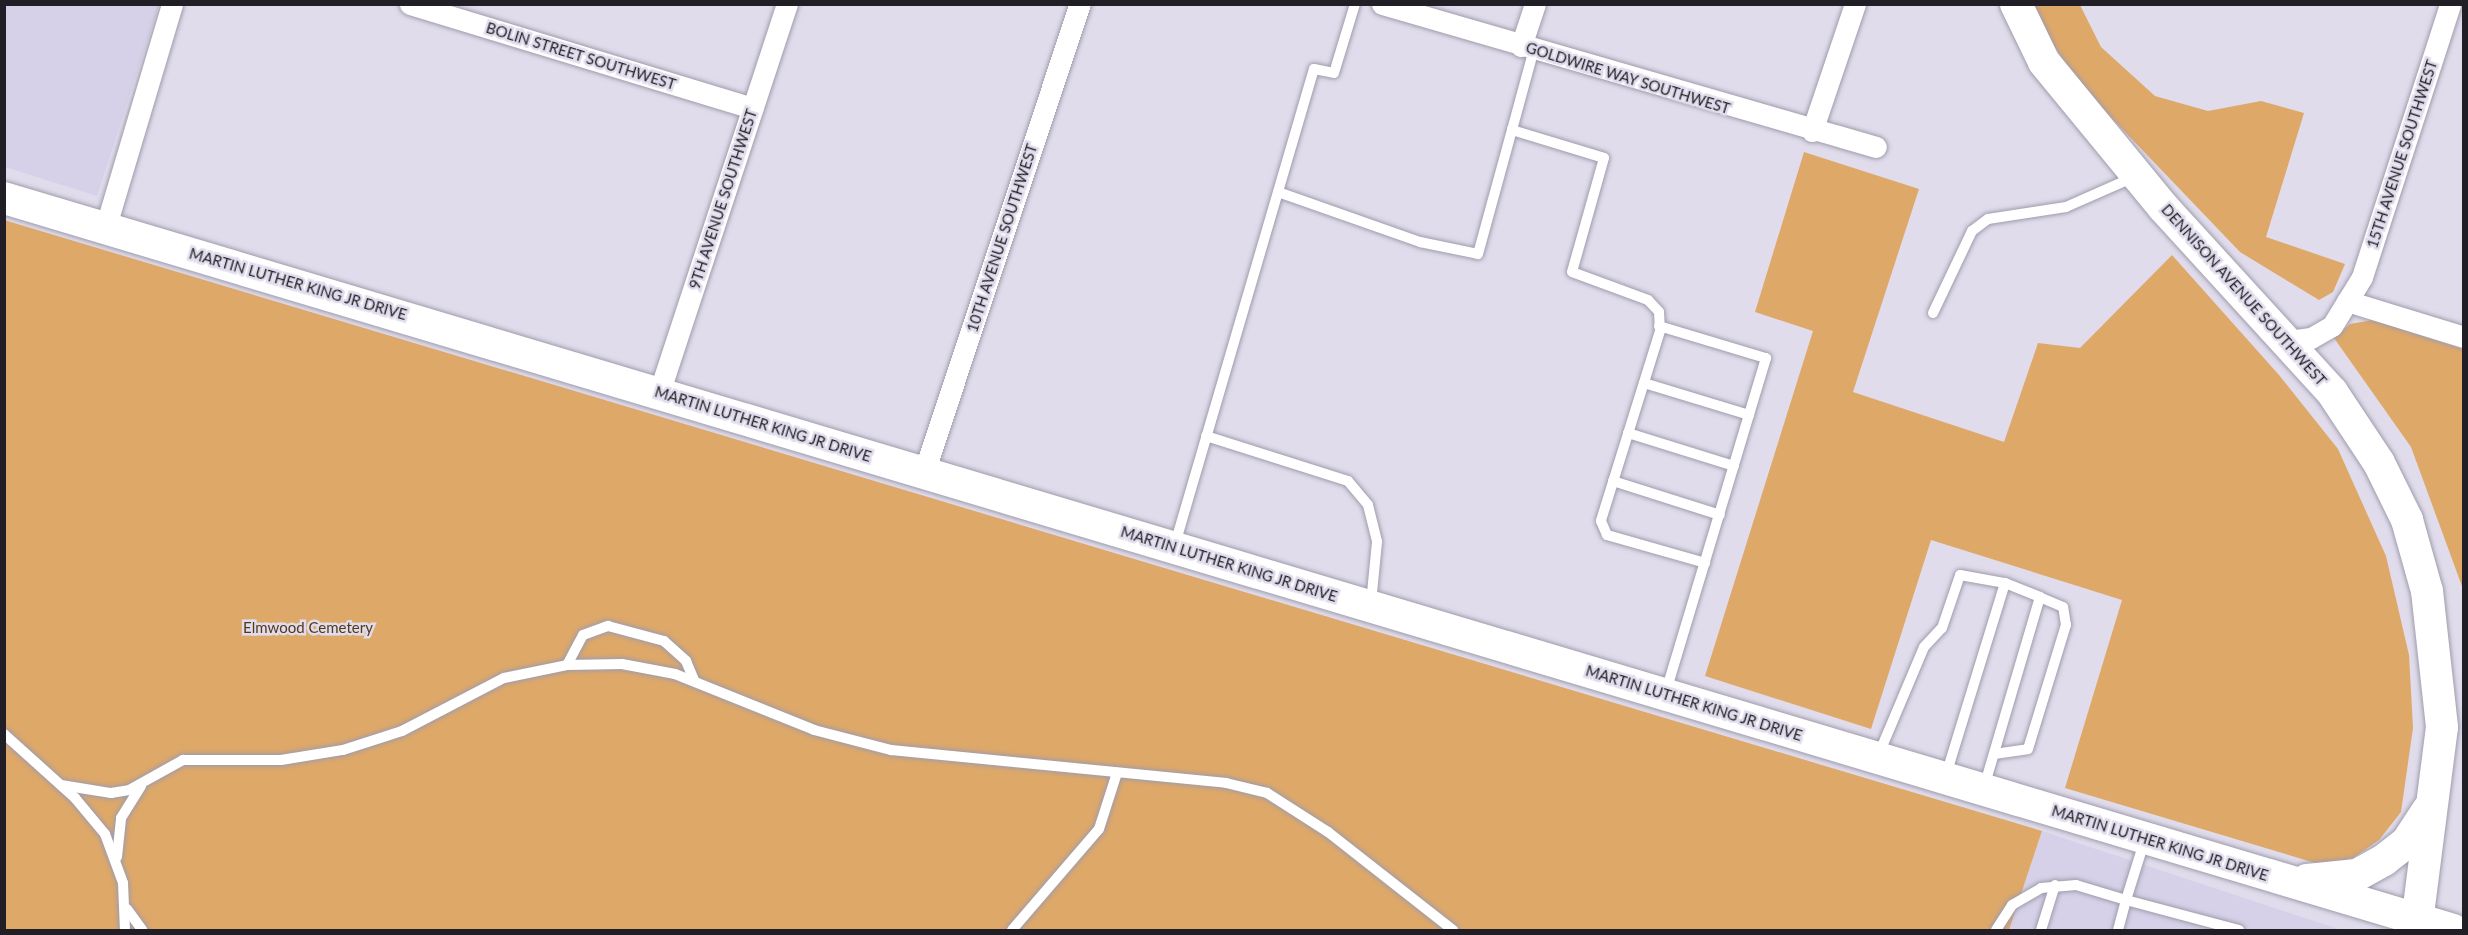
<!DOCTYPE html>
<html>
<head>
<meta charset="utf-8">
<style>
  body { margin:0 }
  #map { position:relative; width:2468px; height:935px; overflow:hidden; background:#e0dcec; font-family:Lato,sans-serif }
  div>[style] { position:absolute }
  .built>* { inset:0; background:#d6d1e8 }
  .green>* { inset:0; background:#dea869 }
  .roads { filter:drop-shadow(0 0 2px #9f9cab) drop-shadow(0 0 2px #9f9cab) }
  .service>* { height:10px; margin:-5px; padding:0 5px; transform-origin:5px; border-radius:5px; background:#fff }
  .minor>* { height:21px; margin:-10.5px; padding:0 10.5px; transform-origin:10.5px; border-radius:10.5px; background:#fff }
  .secondary>* { height:32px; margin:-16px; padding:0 16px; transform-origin:16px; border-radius:16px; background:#fff }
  span { translate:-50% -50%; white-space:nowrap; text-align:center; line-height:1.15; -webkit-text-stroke:5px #e0dcec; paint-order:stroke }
  .street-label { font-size:15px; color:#211f25 }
  .park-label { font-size:15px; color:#543817 }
  .frame { position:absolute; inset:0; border:6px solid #211f25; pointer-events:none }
</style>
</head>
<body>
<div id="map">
  <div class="built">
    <i style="clip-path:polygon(4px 5px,159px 5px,97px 196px,5px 167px)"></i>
    <i style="clip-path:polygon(2042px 831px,2341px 930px,2009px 930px)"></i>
  </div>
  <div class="green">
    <i style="clip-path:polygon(2034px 5px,2080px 5px,2101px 47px,2155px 96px,2208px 111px,2261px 101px,2304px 113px,2266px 237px,2345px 264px,2333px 292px,2319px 300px,2240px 252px,2081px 86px,2048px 37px)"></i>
    <i style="clip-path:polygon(1804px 152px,1919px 189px,1853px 392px,2004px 442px,2038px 343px,2080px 348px,2172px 255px,2279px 375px,2338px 449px,2386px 556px,2409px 655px,2413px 728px,2401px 812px,2379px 840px,2353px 858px,2322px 865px,2065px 788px,2122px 600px,1931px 540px,1871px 729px,1705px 676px,1813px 331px,1755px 312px)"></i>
    <i style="clip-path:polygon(4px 220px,2042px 831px,2009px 930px,5px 930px)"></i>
    <i style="clip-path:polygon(2373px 320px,2463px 349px,2463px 589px,2411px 447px,2334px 338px,2350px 324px)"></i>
  </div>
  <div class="roads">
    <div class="service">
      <i style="left:1534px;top:49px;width:84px;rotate:105.2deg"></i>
      <i style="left:1512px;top:130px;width:96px;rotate:16.9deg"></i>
      <i style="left:1604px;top:158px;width:118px;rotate:105.7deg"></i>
      <i style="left:1572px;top:272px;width:81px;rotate:20.2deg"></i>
      <i style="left:1648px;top:300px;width:16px;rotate:47deg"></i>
      <i style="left:1659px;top:312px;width:19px;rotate:87deg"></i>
      <i style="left:1660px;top:331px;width:199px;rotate:107.3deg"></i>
      <i style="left:1601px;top:521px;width:15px;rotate:67deg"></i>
      <i style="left:1607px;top:535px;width:102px;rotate:15.9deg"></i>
      <i style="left:1278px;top:192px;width:151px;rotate:19.4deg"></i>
      <i style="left:1420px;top:242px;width:59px;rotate:11.7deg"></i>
      <i style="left:1478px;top:254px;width:129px;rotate:-74.7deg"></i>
      <i style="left:1933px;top:313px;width:91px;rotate:-64.6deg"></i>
      <i style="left:1972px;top:231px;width:20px;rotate:-37deg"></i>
      <i style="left:1988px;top:219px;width:79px;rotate:-8.7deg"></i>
      <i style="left:2066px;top:207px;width:74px;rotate:-23.8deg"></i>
      <i style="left:1659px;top:326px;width:112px;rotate:16.7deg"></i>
      <i style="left:1766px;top:358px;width:349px;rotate:106.7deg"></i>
      <i style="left:1644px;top:383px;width:110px;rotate:16.9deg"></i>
      <i style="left:1628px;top:433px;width:111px;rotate:17.3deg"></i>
      <i style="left:1206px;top:436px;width:149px;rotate:17.6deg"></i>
      <i style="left:1348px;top:481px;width:31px;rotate:50deg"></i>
      <i style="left:1368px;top:505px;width:38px;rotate:76deg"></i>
      <i style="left:1377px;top:542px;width:61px;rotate:95.6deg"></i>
      <i style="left:1613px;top:481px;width:112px;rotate:17.6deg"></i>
      <i style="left:1175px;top:544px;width:495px;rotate:-73.7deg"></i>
      <i style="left:1314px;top:69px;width:20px;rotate:11deg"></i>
      <i style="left:1334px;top:73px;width:72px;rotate:-73.1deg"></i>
      <i style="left:567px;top:665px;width:34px;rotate:-62deg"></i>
      <i style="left:583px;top:635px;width:27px;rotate:-20deg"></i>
      <i style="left:608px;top:626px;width:58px;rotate:15deg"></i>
      <i style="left:664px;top:641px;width:30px;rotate:42deg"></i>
      <i style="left:686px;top:661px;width:21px;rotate:67deg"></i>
      <i style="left:4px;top:734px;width:96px;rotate:42deg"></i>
      <i style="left:75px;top:798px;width:47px;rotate:50.2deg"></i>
      <i style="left:105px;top:834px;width:52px;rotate:69.8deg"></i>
      <i style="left:123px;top:883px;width:47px;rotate:87.6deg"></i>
      <i style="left:1994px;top:754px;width:34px;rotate:-8deg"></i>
      <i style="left:2028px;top:749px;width:130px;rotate:-73deg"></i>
      <i style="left:2066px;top:625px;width:18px;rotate:-99deg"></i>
      <i style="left:2063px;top:607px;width:25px;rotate:-157deg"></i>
      <i style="left:1878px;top:756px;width:118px;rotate:-67.1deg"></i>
      <i style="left:1924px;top:647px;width:26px;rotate:-47deg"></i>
      <i style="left:1942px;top:628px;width:56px;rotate:-71.2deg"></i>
      <i style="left:1960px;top:575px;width:46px;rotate:10.1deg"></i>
      <i style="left:2005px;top:583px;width:201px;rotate:107.1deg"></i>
      <i style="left:61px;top:785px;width:51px;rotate:9.1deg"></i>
      <i style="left:111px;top:793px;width:18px;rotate:-9deg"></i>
      <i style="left:129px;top:790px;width:62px;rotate:-29.1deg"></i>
      <i style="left:183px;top:760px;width:98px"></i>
      <i style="left:281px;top:760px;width:63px;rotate:-9.2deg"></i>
      <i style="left:343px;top:750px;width:62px;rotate:-17.9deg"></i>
      <i style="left:402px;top:731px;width:115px;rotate:-27.5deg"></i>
      <i style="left:504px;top:678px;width:64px;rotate:-11.7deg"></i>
      <i style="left:567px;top:665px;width:55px;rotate:-1deg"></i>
      <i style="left:622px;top:664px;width:54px;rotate:10.7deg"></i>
      <i style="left:675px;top:674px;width:150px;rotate:21.9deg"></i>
      <i style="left:814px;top:730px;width:80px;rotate:14.6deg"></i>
      <i style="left:891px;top:750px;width:337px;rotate:5.6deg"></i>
      <i style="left:1226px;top:783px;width:42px;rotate:13.7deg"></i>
      <i style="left:1267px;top:793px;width:72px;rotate:32.6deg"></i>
      <i style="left:1328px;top:832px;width:159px;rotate:38.1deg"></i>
      <i style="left:1984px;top:787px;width:198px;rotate:-73.6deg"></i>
      <i style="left:2040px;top:597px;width:38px;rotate:-158deg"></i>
      <i style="left:117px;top:857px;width:39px;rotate:-84deg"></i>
      <i style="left:121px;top:818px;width:38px;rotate:-58deg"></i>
      <i style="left:127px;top:909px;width:26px;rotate:54deg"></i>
      <i style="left:1012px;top:930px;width:133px;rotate:-49.3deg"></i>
      <i style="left:1099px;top:829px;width:59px;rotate:-72.2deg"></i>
      <i style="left:1996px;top:930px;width:30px;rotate:-57deg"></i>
      <i style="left:2012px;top:905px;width:34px;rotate:-30deg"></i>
      <i style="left:2041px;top:888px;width:35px;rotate:-5deg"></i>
      <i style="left:2076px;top:885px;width:52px;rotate:16.7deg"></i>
      <i style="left:2126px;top:900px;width:64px;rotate:-72.7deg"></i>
      <i style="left:2041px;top:930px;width:47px;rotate:-72.7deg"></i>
      <i style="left:2118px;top:930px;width:31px;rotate:-75deg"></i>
      <i style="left:2126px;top:900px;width:117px;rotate:14.9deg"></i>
    </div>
    <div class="minor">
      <i style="left:410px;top:4px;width:358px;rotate:16.9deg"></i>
      <i style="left:1382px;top:4px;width:514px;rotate:16.14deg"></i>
      <i style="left:1521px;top:46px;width:44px;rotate:-71.6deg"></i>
      <i style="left:1812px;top:131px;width:134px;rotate:-71.3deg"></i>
      <i style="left:105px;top:229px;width:235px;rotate:-73.4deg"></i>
      <i style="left:2347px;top:301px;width:122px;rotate:17.1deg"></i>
      <i style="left:2289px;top:341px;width:22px;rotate:-8deg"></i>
      <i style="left:2311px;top:338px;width:24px;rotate:-30deg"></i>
      <i style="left:2332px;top:326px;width:57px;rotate:-58.5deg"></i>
      <i style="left:2362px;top:277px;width:287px;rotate:-72.1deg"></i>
      <i style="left:659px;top:393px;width:410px;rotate:-71.8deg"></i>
      <i style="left:924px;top:472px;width:493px;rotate:-71.6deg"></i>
    </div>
    <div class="secondary">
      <i style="left:2016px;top:4px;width:64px;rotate:64.2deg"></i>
      <i style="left:2044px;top:62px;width:189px;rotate:50.6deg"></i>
      <i style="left:2164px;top:208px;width:249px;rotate:47.6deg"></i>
      <i style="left:2332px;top:392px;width:85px;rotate:56.5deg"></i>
      <i style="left:2379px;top:463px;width:64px;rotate:63.8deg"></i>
      <i style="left:2407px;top:520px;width:74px;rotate:74.3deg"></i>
      <i style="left:2427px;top:591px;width:137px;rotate:83.7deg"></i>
      <i style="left:2442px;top:727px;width:205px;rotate:97.3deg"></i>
      <i style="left:4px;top:198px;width:2556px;rotate:16.64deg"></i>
      <i style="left:2307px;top:880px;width:50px;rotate:-5.7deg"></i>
      <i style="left:2357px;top:875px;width:31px;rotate:-29deg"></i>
      <i style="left:2384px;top:860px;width:29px;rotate:-38deg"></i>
      <i style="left:2407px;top:842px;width:38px;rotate:-57deg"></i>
    </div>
  </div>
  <div class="street-label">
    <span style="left:581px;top:56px;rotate:17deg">BOLIN STREET SOUTHWEST</span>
    <span style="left:1628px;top:78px;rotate:17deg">GOLDWIRE WAY SOUTHWEST</span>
    <span style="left:2402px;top:154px;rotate:-72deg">15TH AVENUE SOUTHWEST</span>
    <span style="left:723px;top:199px;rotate:-72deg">9TH AVENUE SOUTHWEST</span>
    <span style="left:1002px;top:238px;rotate:-72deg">10TH AVENUE SOUTHWEST</span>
    <span style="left:298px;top:284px;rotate:16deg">MARTIN LUTHER KING JR DRIVE</span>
    <span style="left:2244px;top:295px;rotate:48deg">DENNISON AVENUE SOUTHWEST</span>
    <span style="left:763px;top:424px;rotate:17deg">MARTIN LUTHER KING JR DRIVE</span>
    <span style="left:1229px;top:564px;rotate:17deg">MARTIN LUTHER KING JR DRIVE</span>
    <span style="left:1694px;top:703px;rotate:17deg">MARTIN LUTHER KING JR DRIVE</span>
    <span style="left:2160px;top:843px;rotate:17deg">MARTIN LUTHER KING JR DRIVE</span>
  </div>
  <div class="park-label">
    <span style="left:308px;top:628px">Elmwood Cemetery</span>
  </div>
  <div class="frame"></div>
</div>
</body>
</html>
